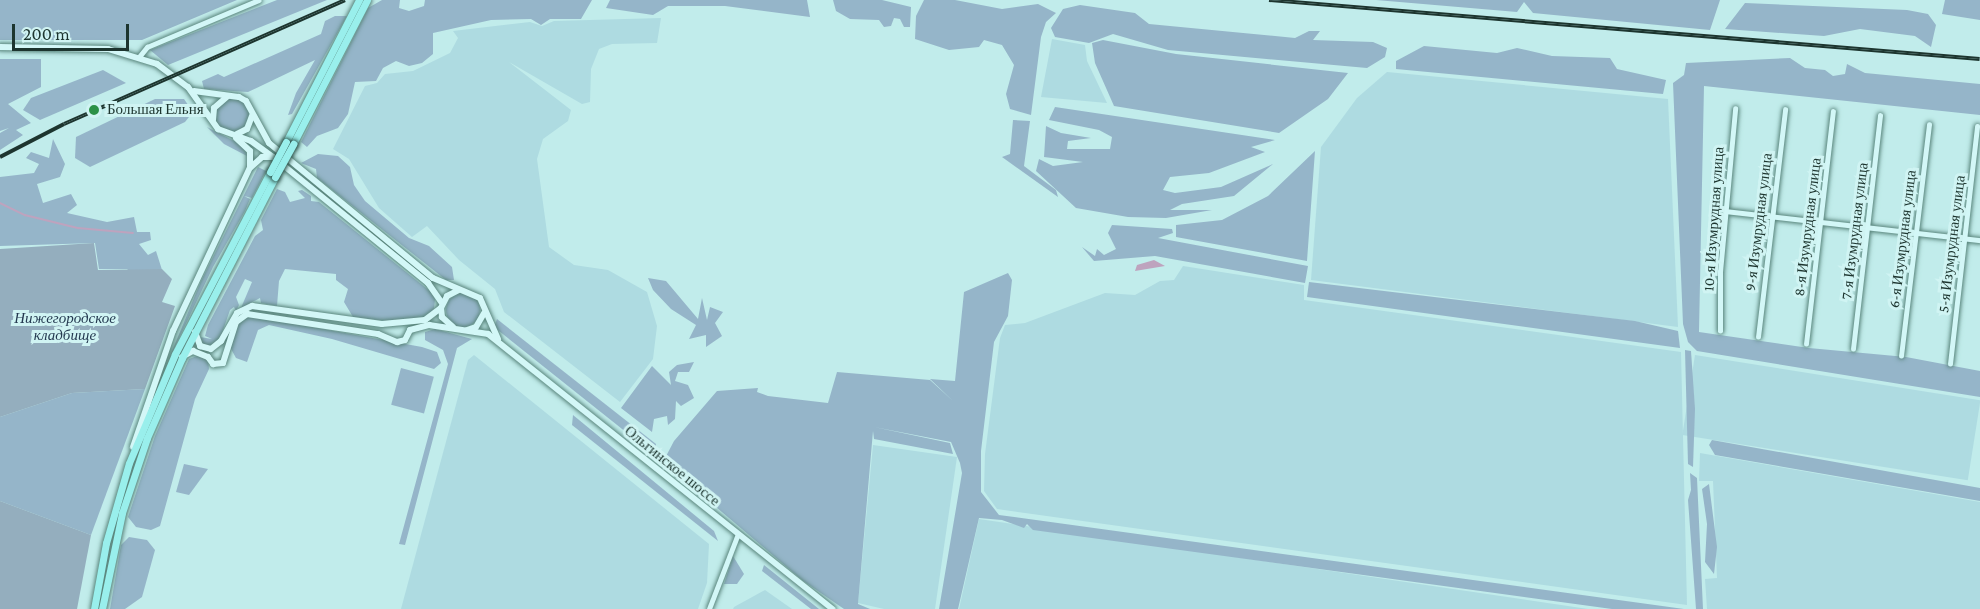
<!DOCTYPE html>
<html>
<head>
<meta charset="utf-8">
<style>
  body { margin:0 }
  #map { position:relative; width:1980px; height:609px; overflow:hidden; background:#c1eceb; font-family:"Crimson Pro",serif }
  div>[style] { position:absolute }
  .farmland>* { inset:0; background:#aedbe1; transform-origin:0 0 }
  .green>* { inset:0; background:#95b5c9; transform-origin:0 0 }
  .round { border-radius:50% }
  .cemetery>* { inset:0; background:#94aebe }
  .water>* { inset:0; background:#bea3be }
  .stream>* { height:1.5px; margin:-0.75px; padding:0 0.75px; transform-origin:0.75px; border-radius:0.75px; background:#bea3be }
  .roads { filter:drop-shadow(0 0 2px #59857c) drop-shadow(0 0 2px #59857c) }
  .minor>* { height:4.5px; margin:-2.25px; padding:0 2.25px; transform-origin:2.25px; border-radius:2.25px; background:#d3f7f7 }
  .secondary>* { height:6px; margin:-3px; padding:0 3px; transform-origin:3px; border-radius:3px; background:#d3f7f7 }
  .primary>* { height:7px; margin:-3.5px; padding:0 3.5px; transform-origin:3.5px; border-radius:3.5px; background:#99efec }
  .rail>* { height:4px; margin-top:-2px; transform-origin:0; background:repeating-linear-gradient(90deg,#d0f4f3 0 4.5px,#1d352f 0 9px); box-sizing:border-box; border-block:2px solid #1d352f }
  .bridges { filter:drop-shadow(0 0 2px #2d5249) drop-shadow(0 0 2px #2d5249) }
  .primary-bridge>* { height:7px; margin:-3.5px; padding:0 3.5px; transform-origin:3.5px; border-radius:3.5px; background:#99efec }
  .dots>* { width:16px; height:16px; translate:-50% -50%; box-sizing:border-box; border:3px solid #d0f4f3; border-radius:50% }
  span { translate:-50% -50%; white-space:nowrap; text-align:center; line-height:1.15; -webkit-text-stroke:6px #d0f4f3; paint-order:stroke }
  .poi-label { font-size:15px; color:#1d352f }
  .left { translate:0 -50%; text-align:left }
  .street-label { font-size:15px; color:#1d352f }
  .park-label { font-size:15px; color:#243950; font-style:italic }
  .scale { position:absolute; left:12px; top:24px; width:117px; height:27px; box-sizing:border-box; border:3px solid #1d352f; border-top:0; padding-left:8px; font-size:18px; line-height:21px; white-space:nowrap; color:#1d352f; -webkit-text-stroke:4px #d0f4f3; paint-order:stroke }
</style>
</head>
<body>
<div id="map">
  <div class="farmland">
    <i style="clip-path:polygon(661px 18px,657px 43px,612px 44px,599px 49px,591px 69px,590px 102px,582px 104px,509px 62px,571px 110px,568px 121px,543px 139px,537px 159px,549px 247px,574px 265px,608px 270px,647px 292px,657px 326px,653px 359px,620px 402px,504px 312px,495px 289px,459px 260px,427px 226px,412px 237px,379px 208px,349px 159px,333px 149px,365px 86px,377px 83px,385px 74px,413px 71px,450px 53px,458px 38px,453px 31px,530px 22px,542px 26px,554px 21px)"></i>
    <i style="clip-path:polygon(1052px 39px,1085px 45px,1087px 61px,1107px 103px,1041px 97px)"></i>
    <i style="clip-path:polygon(1387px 72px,1668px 99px,1678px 327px,1311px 280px,1321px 147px,1357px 98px)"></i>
    <i style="clip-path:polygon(1183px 266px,1304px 285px,1304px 300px,1681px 352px,1687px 605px,997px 509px,984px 491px,985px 454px,1000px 338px,1005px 325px,1025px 323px,1105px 293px,1135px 295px,1160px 281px,1174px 280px)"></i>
    <i style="clip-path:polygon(474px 355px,709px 544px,707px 583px,698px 609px,401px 609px,468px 360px)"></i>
    <i style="left:1695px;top:355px;width:289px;height:81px;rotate:9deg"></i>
    <i style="clip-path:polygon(873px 445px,957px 457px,935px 609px,884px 609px,858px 603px)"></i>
    <i style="clip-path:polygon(1700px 453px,1980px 502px,1980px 609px,1707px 609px,1705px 579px,1717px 578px,1713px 481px,1699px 481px)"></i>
    <i style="clip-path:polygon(979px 519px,1588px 609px,959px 609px)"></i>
    <i style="clip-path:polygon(765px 590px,792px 609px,733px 609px,734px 607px)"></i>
  </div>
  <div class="green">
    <i style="clip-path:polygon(0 0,237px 0,142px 40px,0 40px)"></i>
    <i style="clip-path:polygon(277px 0,327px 0,168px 65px,150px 50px)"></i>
    <i style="clip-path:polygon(382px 0,400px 0,399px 8px,409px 11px,424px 6px,425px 0,592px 0,581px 19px,550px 19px,541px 25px,531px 19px,491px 20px,433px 33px,433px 54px,422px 63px,409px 66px,396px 61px,383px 68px,376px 81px,355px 82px,348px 114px,338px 128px,317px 136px,307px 147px,301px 142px,368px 8px)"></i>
    <i style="clip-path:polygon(610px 0,807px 0,810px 17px,725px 6px,668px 6px,653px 15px,606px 8px)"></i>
    <i style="clip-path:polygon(833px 0,882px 0,911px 7px,910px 27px,904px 27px,900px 19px,894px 18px,891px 26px,884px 27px,879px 20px,850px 19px,836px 11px)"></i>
    <i style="clip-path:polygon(924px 0,955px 0,1002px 9px,1038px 4px,1056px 13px,1046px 22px,1041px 37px,1031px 115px,1010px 109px,1006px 94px,1014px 65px,1002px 45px,984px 40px,979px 47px,949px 50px,915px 39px,916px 16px)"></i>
    <i style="clip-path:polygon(1376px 0,1720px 0,1710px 30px,1533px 13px,1524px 2px,1517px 12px)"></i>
    <i style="clip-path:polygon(1945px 0,1980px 0,1980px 20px,1942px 14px)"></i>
    <i style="clip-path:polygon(1745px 3px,1907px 10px,1928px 14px,1936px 25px,1931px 47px,1915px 36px,1860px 29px,1824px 36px,1725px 29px)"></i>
    <i style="clip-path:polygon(1080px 5px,1135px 13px,1149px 24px,1295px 38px,1309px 31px,1320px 31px,1313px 40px,1373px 42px,1387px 48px,1385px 57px,1367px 68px,1168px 50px,1113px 34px,1089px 43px,1055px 37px,1051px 28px,1063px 9px)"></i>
    <i style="clip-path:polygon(335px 16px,347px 16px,292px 114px,288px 115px,296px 93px,315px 60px,248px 92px,204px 89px,202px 81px,218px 74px,224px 77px,321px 34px,325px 21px)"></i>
    <i style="clip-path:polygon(1103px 40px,1176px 54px,1348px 73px,1328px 99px,1279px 133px,1114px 106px,1095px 63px,1092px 43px)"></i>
    <i style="clip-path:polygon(1424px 46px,1497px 53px,1517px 48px,1552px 56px,1610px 58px,1617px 69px,1666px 80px,1663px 94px,1396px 69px,1396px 61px)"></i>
    <i style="clip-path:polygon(1790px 58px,1805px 68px,1825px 70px,1833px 76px,1845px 74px,1847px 64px,1865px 73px,1980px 84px,1980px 115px,1704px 86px,1699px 332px,1809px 348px,1906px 357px,1980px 371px,1980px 397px,1697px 351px,1688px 342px,1683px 324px,1673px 83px,1684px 75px,1686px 63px)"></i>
    <i style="clip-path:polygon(0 59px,41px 59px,41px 87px,8px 104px,31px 123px,16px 130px,23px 135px,0 150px,0 133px,9px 128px,0 131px)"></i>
    <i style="clip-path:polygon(103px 70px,126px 83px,40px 120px,23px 110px,31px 98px)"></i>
    <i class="round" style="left:215px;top:98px;width:34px;height:34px"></i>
    <i style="clip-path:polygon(155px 99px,184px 99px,193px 112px,185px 122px,90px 167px,75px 158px,76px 137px)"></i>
    <i style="clip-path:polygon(1055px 107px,1275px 140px,1251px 147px,1265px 152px,1209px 173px,1170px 177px,1163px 190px,1175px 193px,1221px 187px,1273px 164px,1234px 196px,1182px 204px,1170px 210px,1212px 210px,1166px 218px,1128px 217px,1076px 208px,1036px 171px,1039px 159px,1053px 166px,1083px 162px,1044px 157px,1046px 126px,1061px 133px,1091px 138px,1068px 141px,1067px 149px,1110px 149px,1112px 137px,1099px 130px,1049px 120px)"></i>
    <i style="clip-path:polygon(1013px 120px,1030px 121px,1024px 166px,1056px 190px,1058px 197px,1002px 157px,1010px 154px)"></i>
    <i style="clip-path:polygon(207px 127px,244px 146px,247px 156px,224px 144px)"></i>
    <i style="clip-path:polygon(53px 139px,65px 164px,60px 177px,37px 184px,43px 203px,71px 194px,77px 205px,67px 213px,107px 222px,134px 217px,137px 232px,150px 232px,151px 240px,139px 244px,148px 255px,156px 251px,163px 273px,141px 282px,127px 269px,99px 269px,95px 243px,0 246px,0 177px,34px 173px,39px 164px,26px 158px,31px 152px,49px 158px)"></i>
    <i style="clip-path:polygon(1315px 151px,1307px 261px,1176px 237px,1176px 225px,1222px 220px,1268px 196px)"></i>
    <i style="clip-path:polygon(318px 154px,338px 156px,350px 167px,354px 185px,365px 201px,409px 238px,429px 246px,452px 267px,454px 280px,446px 280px,317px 178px,316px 169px,301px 163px)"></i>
    <i style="clip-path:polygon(258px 167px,266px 171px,252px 198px,244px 196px,250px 199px,245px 211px,213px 267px,168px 361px,201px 281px)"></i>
    <i style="clip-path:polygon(277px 189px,285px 192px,290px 202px,305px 198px,298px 191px,302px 190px,311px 196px,311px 201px,319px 202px,431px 292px,435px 299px,434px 309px,428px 317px,418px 319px,385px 321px,353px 317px,344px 302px,348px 289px,336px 280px,336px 274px,285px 269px,279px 281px,277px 306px,261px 303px,260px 298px,241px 308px,252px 282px,245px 279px,236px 297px,239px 305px,236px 311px,234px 307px,230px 310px,220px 339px,210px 346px,203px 344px,200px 337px,212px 339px,205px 336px,208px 325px,255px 236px,263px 230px,261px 220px)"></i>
    <i style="clip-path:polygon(1112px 225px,1172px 229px,1173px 233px,1158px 238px,1308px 266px,1305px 283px,1155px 256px,1094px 261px,1082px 247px,1095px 256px,1097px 249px,1104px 255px,1116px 249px,1108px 233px)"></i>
    <i style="clip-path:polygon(1008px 273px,1012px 280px,1008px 316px,994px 342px,981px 451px,981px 492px,999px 515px,1684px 609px,1612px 609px,1033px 530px,1027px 524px,1024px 528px,1002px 520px,979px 518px,958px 609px,939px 609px,962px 473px,960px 463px,951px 442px,874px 427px,950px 443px,953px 454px,874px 439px,873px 431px,858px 604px,870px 609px,844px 609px,802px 580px,663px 462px,674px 441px,717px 391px,758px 388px,757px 392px,768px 396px,828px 403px,837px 372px,930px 380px,953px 401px,930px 379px,955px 381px,964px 292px)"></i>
    <i style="clip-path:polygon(648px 278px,666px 281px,698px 319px,702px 298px,707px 320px,710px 307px,723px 312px,715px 323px,722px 336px,706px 347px,706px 335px,689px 339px,696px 325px,671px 309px,653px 290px)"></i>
    <i style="clip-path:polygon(1309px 282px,1635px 321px,1678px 331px,1680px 348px,1307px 297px)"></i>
    <i class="round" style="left:446px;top:293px;width:34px;height:34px"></i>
    <i style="clip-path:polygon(246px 315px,422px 347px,437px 352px,441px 363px,434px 369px,332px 339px,269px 325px,258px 330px,247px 362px,236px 358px,230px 347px,236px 325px)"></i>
    <i style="clip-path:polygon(497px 319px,656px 444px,655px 450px,651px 452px,494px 327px)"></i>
    <i style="clip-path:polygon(435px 329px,472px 339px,457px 348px,405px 545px,399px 544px,448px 364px,443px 350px,425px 340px,425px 332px)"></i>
    <i style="clip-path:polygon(1685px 350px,1691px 351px,1695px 409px,1693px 467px,1688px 464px)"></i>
    <i style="clip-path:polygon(197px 356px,208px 360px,209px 369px,195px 399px,160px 526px,151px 530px,136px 527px,128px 517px,155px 436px,189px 359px)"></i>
    <i style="clip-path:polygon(694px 362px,689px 372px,678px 372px,675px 381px,688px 385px,694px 398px,681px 406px,676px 401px,675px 419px,668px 425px,667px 416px,654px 419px,652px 432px,621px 408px,652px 366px,671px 385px,669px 372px,677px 365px)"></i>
    <i style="left:401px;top:368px;width:34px;height:38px;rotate:15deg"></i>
    <i style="clip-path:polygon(145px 389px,91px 535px,0 501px,0 417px,72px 393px)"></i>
    <i style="clip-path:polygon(573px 415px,714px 531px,718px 541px,572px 425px)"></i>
    <i style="clip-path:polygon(1712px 440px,1980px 488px,1980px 501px,1715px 455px,1709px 445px)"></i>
    <i style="clip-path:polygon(184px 464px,208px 469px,189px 495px,176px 492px)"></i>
    <i style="clip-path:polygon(1690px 473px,1697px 478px,1703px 609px,1696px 609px,1688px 500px,1691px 490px)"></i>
    <i style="clip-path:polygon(1709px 484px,1717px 547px,1714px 574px,1705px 562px,1707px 524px,1702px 489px)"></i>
    <i style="clip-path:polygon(129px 537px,147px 540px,155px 550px,142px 597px,125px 609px,110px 609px,121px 545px)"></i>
    <i style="clip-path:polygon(733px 556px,744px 574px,737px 584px,724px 584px)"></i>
    <i style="clip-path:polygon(764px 565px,819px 609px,811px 609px,762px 571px)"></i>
  </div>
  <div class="cemetery">
    <i style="clip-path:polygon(94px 243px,98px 270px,162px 269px,172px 279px,162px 302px,175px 306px,145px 389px,72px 393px,0 417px,0 249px)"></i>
    <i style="clip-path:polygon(0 501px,91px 535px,77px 609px,0 609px)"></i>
  </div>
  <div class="water">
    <i style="clip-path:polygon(1154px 260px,1165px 266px,1135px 271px,1137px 265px)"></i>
  </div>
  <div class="stream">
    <i style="left:0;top:203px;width:28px;rotate:26deg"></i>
    <i style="left:25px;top:215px;width:55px;rotate:13.8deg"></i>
    <i style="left:78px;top:228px;width:55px;rotate:5.2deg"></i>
  </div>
  <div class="roads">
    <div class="minor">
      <i style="left:139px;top:57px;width:13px;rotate:-51deg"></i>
      <i style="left:147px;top:47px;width:121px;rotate:-22.8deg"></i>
      <i style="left:1725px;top:211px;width:257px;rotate:6.5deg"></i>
      <i style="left:1720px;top:331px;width:59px;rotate:-90deg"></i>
      <i style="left:1720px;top:272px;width:164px;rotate:-84.7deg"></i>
      <i style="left:1758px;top:337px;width:229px;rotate:-83.2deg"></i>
      <i style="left:1806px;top:344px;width:234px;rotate:-83.4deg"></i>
      <i style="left:1853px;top:349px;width:235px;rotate:-83.4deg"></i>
      <i style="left:1901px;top:356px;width:233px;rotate:-83.1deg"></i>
      <i style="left:1950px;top:364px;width:239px;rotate:-83.5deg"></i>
      <i style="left:709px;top:609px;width:80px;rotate:-68.9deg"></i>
    </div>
    <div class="secondary">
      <i style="left:0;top:47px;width:108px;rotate:1.1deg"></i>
      <i style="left:108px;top:49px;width:51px;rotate:17deg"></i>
      <i style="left:157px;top:64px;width:39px;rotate:37deg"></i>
      <i style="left:188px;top:87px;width:52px;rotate:54.5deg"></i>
      <i style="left:218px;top:129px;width:35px;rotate:20deg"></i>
      <i style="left:251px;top:141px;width:27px;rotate:36deg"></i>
      <i style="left:273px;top:157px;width:200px;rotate:39.1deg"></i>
      <i style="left:428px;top:283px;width:24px;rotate:55deg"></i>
      <i style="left:194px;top:91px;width:45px;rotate:7.6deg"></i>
      <i style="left:239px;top:97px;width:8px;rotate:30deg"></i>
      <i style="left:246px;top:101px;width:48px;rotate:61.3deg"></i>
      <i style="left:269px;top:143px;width:212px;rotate:39.5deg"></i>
      <i style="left:433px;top:278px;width:51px;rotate:23.1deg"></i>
      <i style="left:480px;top:298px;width:45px;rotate:66.3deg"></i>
      <i style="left:213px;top:120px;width:12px;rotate:-85deg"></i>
      <i style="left:214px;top:108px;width:18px;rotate:-41deg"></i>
      <i style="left:237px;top:134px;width:11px;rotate:-27deg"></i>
      <i style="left:247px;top:129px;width:14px;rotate:-69deg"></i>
      <i style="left:251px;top:167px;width:15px;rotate:-42deg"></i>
      <i style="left:262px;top:157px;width:11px"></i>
      <i style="left:453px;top:327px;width:15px;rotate:-138deg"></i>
      <i style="left:442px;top:317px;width:9px;rotate:-96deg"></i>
      <i style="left:441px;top:308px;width:13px;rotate:-63deg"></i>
      <i style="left:447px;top:296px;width:13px;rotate:-27deg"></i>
      <i style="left:467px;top:330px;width:9px;rotate:-18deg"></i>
      <i style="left:476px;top:327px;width:16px;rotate:-60deg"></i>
      <i style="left:195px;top:332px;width:15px;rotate:70deg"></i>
      <i style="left:200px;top:346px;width:11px;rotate:15deg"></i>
      <i style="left:211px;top:349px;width:13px;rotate:-39deg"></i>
      <i style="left:221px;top:341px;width:32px;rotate:-60deg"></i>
      <i style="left:237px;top:313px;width:17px;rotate:-25deg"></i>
      <i style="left:252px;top:306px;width:131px;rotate:7.9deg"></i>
      <i style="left:382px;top:324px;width:43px;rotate:-5.3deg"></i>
      <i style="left:425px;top:320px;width:20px;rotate:-37deg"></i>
      <i style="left:182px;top:357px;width:13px;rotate:-29deg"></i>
      <i style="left:193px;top:351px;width:16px;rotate:22deg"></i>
      <i style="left:208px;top:357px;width:9px;rotate:54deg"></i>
      <i style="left:213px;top:364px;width:10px;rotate:-6deg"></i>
      <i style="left:223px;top:363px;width:43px;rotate:-72.4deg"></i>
      <i style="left:236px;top:322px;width:14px;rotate:-36deg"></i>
      <i style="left:247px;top:314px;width:133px;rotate:8.7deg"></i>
      <i style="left:378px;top:334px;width:21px;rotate:23deg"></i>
      <i style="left:397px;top:342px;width:8px;rotate:-14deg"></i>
      <i style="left:405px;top:340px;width:11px;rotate:-63deg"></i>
      <i style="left:410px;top:330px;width:20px;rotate:-15deg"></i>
      <i style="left:429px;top:325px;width:60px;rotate:8.7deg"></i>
      <i style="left:488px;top:334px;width:441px;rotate:38.6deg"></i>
      <i style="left:133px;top:447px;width:123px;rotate:-71deg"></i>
      <i style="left:173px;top:331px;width:181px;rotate:-64.8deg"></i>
      <i style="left:250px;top:167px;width:16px;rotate:-90deg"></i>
      <i style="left:250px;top:151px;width:19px;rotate:-137deg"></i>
    </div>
    <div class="primary">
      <i style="left:286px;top:142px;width:160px;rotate:-62.8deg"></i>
      <i style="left:293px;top:144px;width:162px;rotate:-62.8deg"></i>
      <i style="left:94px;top:609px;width:67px;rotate:-79.7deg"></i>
      <i style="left:106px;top:543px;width:83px;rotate:-74deg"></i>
      <i style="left:129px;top:463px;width:118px;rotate:-67.1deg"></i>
      <i style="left:175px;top:354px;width:205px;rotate:-62.4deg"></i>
      <i style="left:102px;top:609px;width:98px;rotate:-78.2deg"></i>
      <i style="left:122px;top:513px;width:79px;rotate:-71.6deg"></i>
      <i style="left:147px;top:438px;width:87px;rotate:-66.4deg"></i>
      <i style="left:182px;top:358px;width:203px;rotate:-62.8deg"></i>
    </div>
  </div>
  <div class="rail">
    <i style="left:1269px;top:0;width:713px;rotate:4.74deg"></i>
    <i style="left:0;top:157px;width:72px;rotate:-27.3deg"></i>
    <i style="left:64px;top:124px;width:307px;rotate:-23.8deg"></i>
  </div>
  <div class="bridges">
    <div class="primary-bridge">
      <i style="left:270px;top:172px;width:34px;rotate:-62deg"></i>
      <i style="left:275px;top:177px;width:38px;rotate:-61deg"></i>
    </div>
  </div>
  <div class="dots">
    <i style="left:94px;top:110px;background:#2b9147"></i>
  </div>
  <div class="poi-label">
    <span class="left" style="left:107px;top:110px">Большая Ельня</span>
  </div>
  <div class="street-label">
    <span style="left:1714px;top:219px;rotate:-86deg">10-я Изумрудная улица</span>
    <span style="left:1759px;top:222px;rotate:-83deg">9-я Изумрудная улица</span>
    <span style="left:1808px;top:227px;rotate:-83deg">8-я Изумрудная улица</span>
    <span style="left:1855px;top:231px;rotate:-83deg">7-я Изумрудная улица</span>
    <span style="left:1903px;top:239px;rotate:-83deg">6-я Изумрудная улица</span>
    <span style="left:1952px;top:244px;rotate:-83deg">5-я Изумрудная улица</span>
    <span style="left:672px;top:466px;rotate:39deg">Ольгинское шоссе</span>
  </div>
  <div class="park-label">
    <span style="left:65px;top:327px">Нижегородское<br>кладбище</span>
  </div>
  <div class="scale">200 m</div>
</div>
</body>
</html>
